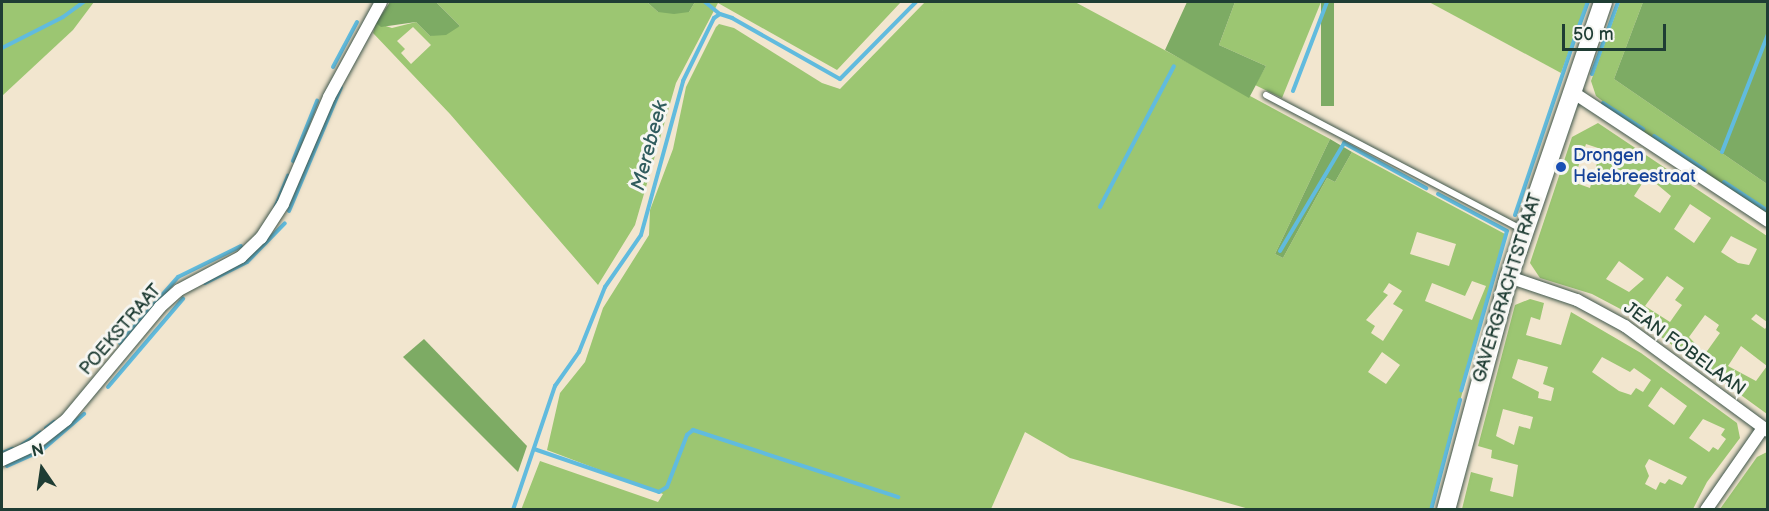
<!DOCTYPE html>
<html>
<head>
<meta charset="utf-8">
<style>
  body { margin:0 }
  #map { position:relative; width:1769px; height:511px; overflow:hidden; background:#f2e6cf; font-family:"Balsamiq Sans",sans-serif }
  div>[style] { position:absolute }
  .green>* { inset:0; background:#9cc672 }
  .forest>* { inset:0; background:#7dab64; transform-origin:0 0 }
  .stream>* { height:4px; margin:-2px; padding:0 2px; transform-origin:2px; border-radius:2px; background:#61bbde }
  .roads { filter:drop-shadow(0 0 2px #3f564b) drop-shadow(0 0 2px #3f564b) }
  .lane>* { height:6px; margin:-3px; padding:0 3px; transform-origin:3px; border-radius:3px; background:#fff }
  .street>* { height:12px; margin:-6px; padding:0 6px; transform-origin:6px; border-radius:6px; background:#fff }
  .secondary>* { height:18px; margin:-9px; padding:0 9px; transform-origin:9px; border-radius:9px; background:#fff }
  .dots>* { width:16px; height:16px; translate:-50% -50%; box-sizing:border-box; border:3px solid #f6f6f2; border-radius:50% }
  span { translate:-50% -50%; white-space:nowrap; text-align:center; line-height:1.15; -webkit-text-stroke:6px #f6f6f2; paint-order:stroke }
  .transit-label { font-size:18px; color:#164399 }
  .left { translate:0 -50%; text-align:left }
  .street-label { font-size:18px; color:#1f3d34 }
  .water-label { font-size:20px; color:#305c5e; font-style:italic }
  .frame { position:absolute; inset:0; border:3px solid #1f3d34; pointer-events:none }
  .north { position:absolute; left:12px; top:439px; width:60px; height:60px; -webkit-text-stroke:4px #f6f6f2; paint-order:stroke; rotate:347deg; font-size:16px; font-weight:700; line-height:24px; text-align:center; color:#1f3d34 }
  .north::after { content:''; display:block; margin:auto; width:21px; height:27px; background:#1f3d34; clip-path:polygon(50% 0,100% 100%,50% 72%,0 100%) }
  .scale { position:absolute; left:1562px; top:24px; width:104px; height:27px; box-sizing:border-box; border:3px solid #1f3d34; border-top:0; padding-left:8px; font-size:18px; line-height:21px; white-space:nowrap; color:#1f3d34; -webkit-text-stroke:4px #f6f6f2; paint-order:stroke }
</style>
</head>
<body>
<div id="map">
  <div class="green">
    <i style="clip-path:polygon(2px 2px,94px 2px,73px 30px,2px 96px)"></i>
    <i style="clip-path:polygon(evenodd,436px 2px,647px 2px,658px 12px,689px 12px,695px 2px,901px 2px,837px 70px,718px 3px,676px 83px,635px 225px,598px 285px,450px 114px,373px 33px,376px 23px,392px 28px,416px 22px,430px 36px,460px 26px,436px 2px,413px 27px,431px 45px,411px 64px,401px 53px,405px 49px,397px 41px,413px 27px)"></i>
    <i style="clip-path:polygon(evenodd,925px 2px,1075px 2px,1330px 139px,1275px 254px,1283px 258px,1327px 178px,1335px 182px,1352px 152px,1505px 234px,1431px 509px,1249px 509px,1070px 458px,1025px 432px,991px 509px,521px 510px,540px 461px,658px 502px,663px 494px,547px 450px,560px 393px,585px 362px,603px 308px,649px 235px,650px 210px,673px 149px,686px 87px,716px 27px,719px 24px,734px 28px,822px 83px,840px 89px,925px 2px,1417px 232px,1456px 244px,1449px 266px,1410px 254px,1417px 232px,925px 2px,1472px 281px,1486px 286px,1472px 320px,1425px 301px,1432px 283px,1465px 296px,1472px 281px,925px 2px,1389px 283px,1402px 291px,1393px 304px,1403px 310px,1383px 341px,1371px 333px,1375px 326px,1366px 320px,1388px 295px,1383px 292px,1389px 283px,925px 2px,1382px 352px,1400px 365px,1386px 384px,1368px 372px,1382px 352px)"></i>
    <i style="clip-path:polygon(1235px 2px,1321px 2px,1282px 98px,1255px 85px,1266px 66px,1219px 45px)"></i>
    <i style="clip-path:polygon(1429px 2px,1587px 2px,1561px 73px)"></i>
    <i style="clip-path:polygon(1620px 2px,1643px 2px,1614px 79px,1767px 184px,1767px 215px,1648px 137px,1596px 96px,1591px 81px)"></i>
    <i style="clip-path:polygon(evenodd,1598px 123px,1767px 236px,1767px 322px,1756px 314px,1751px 319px,1765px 329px,1767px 326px,1767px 414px,1628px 313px,1592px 294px,1540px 278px,1530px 263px,1572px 137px,1598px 123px,1586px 144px,1601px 149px,1590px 188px,1573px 182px,1586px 144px,1598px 123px,1647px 176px,1671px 196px,1660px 213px,1634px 196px,1647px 176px,1598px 123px,1690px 204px,1711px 218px,1694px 243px,1674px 229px,1690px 204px,1598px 123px,1731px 236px,1757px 249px,1749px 265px,1738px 263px,1721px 252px,1731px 236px,1598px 123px,1619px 261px,1644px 279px,1629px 292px,1606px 279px,1619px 261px,1598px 123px,1667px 276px,1684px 288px,1675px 300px,1682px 305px,1670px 322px,1645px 306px,1667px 276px,1598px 123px,1705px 315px,1719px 325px,1716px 330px,1720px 333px,1705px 354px,1689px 337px,1705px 315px,1598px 123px,1741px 346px,1767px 366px,1756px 381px,1728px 366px,1741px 346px)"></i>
    <i style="clip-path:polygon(evenodd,1530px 299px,1544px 303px,1540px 320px,1531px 317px,1526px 335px,1561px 345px,1571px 312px,1641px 353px,1737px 423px,1740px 438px,1707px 482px,1693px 509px,1462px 509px,1471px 472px,1493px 478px,1490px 491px,1513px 497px,1518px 465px,1491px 458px,1492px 450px,1478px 446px,1515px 305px,1530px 299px,1602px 357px,1630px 372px,1634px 368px,1651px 380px,1643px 392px,1636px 388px,1631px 395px,1619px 391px,1592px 372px,1602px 357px,1530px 299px,1518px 359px,1548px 367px,1543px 384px,1554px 388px,1551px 401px,1538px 398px,1539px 392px,1512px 378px,1518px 359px,1530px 299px,1661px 387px,1687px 406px,1674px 425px,1648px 406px,1661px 387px,1530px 299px,1503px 409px,1533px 417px,1530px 429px,1519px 426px,1514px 445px,1496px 436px,1503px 409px,1530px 299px,1703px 419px,1725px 429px,1721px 435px,1726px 439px,1718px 450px,1713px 447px,1709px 452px,1689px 438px,1703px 419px,1530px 299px,1649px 459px,1687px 477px,1682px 485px,1669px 479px,1665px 484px,1660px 482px,1656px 490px,1645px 484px,1649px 476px,1645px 466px,1649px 459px)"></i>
    <i style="clip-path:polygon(1767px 452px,1767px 509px,1720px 509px,1757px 457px)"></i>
  </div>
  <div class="forest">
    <i style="clip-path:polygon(390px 2px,436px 2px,460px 26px,446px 35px,430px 36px,416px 22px,381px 27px,376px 23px)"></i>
    <i style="clip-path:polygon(647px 2px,695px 2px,689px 12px,674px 14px,658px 12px)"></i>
    <i style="clip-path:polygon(1187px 2px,1235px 2px,1219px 45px,1266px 66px,1249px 98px,1165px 50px)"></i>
    <i style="left:1321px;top:2px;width:13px;height:104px"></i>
    <i style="clip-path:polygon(1643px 2px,1767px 2px,1767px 184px,1614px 79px)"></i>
    <i style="clip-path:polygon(1330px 139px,1352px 152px,1335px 182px,1327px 178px,1283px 258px,1275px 254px)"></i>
    <i style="clip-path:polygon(424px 339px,527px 446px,518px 472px,403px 357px)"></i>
  </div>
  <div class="stream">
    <i style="left:705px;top:2px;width:19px;rotate:39deg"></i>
    <i style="left:1578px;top:29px;width:29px;rotate:-70deg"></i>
    <i style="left:2px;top:48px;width:68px;rotate:-26.9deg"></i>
    <i style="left:63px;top:17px;width:26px;rotate:-36deg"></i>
    <i style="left:333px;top:67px;width:51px;rotate:-61.9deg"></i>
    <i style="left:1592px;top:74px;width:77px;rotate:-70.1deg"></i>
    <i style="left:1293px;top:91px;width:95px;rotate:-69.1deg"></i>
    <i style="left:1603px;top:103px;width:48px;rotate:33deg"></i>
    <i style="left:1654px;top:136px;width:61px;rotate:33.7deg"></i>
    <i style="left:1722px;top:152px;width:127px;rotate:-68.7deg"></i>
    <i style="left:293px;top:161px;width:65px;rotate:-68.2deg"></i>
    <i style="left:1724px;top:182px;width:53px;rotate:33.4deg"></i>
    <i style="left:1438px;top:194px;width:78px;rotate:28.2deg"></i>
    <i style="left:1507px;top:231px;width:166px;rotate:106deg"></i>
    <i style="left:1100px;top:207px;width:159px;rotate:-62.3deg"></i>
    <i style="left:275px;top:208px;width:35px;rotate:-68deg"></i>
    <i style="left:289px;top:211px;width:134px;rotate:-67.2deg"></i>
    <i style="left:1515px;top:215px;width:187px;rotate:-71.3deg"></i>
    <i style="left:1280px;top:251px;width:126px;rotate:-59.3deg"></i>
    <i style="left:1344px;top:143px;width:94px;rotate:28.8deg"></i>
    <i style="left:205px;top:283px;width:47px;rotate:-26.6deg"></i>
    <i style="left:247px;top:262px;width:54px;rotate:-45.7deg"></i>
    <i style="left:120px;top:343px;width:88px;rotate:-48.7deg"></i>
    <i style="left:178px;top:277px;width:70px;rotate:-26.2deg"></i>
    <i style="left:108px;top:387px;width:116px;rotate:-49.6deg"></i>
    <i style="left:46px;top:428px;width:10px;rotate:-37deg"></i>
    <i style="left:22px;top:445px;width:22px;rotate:-34deg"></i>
    <i style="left:534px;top:449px;width:132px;rotate:19deg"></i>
    <i style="left:659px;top:492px;width:9px;rotate:-32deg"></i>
    <i style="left:667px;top:487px;width:56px;rotate:-69deg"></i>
    <i style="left:687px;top:435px;width:8px;rotate:-40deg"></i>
    <i style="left:693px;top:430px;width:216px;rotate:18.1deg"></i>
    <i style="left:2px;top:453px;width:11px;rotate:-22deg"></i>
    <i style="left:7px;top:466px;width:37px;rotate:-24deg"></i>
    <i style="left:41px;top:451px;width:57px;rotate:-40.7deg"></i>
    <i style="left:513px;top:510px;width:131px;rotate:-71.3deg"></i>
    <i style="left:555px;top:386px;width:42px;rotate:-54.8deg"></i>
    <i style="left:579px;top:352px;width:70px;rotate:-68.2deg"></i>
    <i style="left:605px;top:287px;width:63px;rotate:-55.3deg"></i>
    <i style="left:641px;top:235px;width:160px;rotate:-74.7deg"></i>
    <i style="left:683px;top:81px;width:70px;rotate:-63.8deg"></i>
    <i style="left:714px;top:18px;width:7px;rotate:-34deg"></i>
    <i style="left:720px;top:14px;width:13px;rotate:18deg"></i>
    <i style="left:732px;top:18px;width:124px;rotate:29.5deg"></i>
    <i style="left:840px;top:79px;width:108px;rotate:-45.4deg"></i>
    <i style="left:1431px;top:510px;width:114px;rotate:-75.2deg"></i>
  </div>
  <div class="roads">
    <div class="lane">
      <i style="left:1266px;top:95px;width:290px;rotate:27.7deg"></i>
    </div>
    <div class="street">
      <i style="left:1571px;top:91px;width:236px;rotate:33.4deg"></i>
      <i style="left:1509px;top:277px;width:72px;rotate:18.7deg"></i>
      <i style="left:1577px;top:300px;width:55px;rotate:28.4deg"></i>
      <i style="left:1625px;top:326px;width:177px;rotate:36.3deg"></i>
      <i style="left:2px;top:460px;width:35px;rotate:-25deg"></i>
      <i style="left:34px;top:445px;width:41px;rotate:-38deg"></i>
      <i style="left:66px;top:420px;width:147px;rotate:-50.2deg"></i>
      <i style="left:160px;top:307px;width:25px;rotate:-42deg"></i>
      <i style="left:179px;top:290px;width:70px;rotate:-28deg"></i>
      <i style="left:241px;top:257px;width:28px;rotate:-44deg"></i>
      <i style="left:261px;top:238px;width:40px;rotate:-57.1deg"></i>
      <i style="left:283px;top:204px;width:116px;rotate:-66.7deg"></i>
      <i style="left:329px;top:97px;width:108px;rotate:-61.3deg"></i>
      <i style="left:1706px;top:510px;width:100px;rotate:-55.2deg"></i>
    </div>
    <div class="secondary">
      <i style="left:1446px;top:510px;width:241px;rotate:-74.9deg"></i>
      <i style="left:1509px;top:277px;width:291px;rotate:-71.1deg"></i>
    </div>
  </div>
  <div class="dots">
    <i style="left:1561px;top:167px;background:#1a4fb4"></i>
  </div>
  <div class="transit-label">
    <span class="left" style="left:1573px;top:167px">Drongen<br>Heiebreestraat</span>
  </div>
  <div class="street-label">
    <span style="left:1508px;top:288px;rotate:-73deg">GAVERGRACHTSTRAAT</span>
    <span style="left:121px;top:330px;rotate:-49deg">POEKSTRAAT</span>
    <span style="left:1684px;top:349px;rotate:36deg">JEAN FOBELAAN</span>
  </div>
  <div class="water-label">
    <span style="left:650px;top:146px;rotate:-75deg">Merebeek</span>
  </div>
  <div class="frame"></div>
  <div class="north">N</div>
  <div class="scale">50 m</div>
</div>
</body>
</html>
